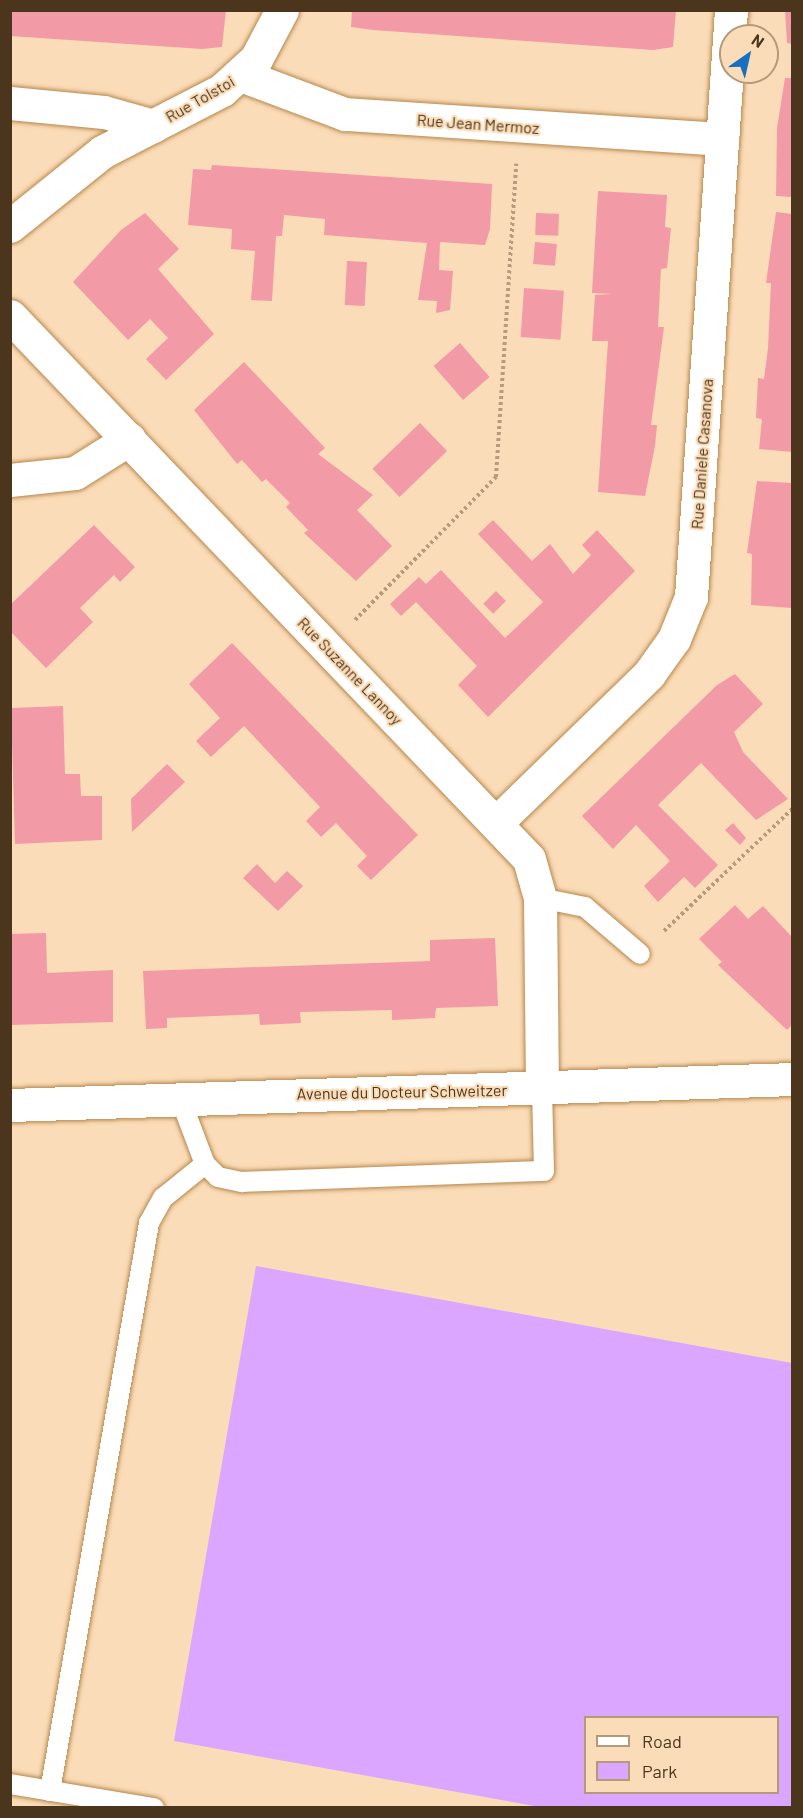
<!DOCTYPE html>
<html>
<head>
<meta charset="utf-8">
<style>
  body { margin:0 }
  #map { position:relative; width:803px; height:1818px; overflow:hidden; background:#fbdcb8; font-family:Barlow,sans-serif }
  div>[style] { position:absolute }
  .green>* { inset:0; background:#daa6ff }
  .building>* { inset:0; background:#f39aa7; transform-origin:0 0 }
  .path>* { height:4px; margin-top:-2px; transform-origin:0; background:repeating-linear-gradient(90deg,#b79b7c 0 3px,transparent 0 6px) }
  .roads { filter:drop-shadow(0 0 2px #b7874b) drop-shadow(0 0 2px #b7874b) }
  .service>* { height:20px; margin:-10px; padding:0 10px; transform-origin:10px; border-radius:10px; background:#fff }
  .minor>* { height:33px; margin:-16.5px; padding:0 16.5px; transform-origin:16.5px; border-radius:16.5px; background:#fff }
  span { translate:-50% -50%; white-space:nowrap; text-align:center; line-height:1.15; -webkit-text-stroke:4.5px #fbdcb8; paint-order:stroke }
  .street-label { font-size:16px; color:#4b361d }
  .frame { position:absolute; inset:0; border:12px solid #4b361d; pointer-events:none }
  .legend { position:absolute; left:584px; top:1716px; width:195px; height:78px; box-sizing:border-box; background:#fbdcb8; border:2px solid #b59a7a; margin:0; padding:8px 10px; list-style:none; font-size:18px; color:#4b361d }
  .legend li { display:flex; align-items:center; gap:12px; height:30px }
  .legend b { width:30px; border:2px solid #b59a7a }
  .north { position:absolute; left:719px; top:24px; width:60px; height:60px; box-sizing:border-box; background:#fbdcb8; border:2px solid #b59a7a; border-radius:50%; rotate:34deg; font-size:16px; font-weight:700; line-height:24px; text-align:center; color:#4b361d }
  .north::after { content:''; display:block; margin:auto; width:21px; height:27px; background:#1670bd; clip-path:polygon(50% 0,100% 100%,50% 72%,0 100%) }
</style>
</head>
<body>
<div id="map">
  <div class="green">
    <i style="clip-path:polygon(evenodd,256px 1266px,792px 1363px,792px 1807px,540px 1807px,174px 1741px,256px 1266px,586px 1718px,778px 1718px,778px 1792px,586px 1792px,586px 1718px)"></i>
  </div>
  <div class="building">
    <i style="clip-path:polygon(10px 10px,226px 10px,222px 47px,202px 49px,10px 36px)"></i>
    <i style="clip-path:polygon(352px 10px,676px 10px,673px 47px,653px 50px,373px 30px,351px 27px)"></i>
    <i style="clip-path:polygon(785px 10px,792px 10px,792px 44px,787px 43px)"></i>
    <i style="clip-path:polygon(785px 78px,792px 78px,792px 197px,776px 196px,777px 128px)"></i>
    <i style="clip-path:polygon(212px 165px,492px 184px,490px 229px,485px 245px,440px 242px,439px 270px,453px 271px,450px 310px,436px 313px,437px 301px,418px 300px,427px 243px,324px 235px,325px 219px,284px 215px,282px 236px,276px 236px,272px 301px,251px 300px,255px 251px,231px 249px,232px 229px,188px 225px,193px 169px,211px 170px)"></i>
    <i style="clip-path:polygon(598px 191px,667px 195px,665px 227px,671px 228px,667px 268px,661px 269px,658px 327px,664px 327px,651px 425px,657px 425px,655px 446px,645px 496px,598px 492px,608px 341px,592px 341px,595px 295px,612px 294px,592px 293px)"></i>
    <i style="clip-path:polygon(776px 212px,792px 214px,792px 452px,759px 449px,762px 419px,756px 418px,758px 378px,764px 379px,768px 348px,771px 283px,766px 283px)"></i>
    <i style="clip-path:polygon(145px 213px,179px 249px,158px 269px,214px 334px,166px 380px,146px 359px,168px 338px,150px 319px,128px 340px,73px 282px,121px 230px)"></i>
    <i style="left:536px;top:213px;width:23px;height:22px;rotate:2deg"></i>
    <i style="left:535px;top:242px;width:22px;height:22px;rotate:5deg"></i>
    <i style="left:347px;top:261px;width:20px;height:44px;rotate:3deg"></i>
    <i style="left:524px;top:288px;width:40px;height:49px;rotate:4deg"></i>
    <i style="left:460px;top:343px;width:45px;height:35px;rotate:49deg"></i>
    <i style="clip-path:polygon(244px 362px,325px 448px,318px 454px,373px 495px,357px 510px,392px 546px,356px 581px,304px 533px,308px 530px,286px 507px,290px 503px,266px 479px,262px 482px,242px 460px,237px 464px,194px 410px)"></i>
    <i style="left:420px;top:423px;width:39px;height:66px;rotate:46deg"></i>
    <i style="clip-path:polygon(757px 481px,792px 483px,792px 608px,751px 605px,752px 554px,747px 553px)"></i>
    <i style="clip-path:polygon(493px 520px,532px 561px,550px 544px,573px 574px,591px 555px,582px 545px,597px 530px,635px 571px,488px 717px,458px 685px,477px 666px,416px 602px,401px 616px,390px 604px,419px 577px,426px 584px,441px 570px,505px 638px,543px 602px,478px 534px)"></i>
    <i style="clip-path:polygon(94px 525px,135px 567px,120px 582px,114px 575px,80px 608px,93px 622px,46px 668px,10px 631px,10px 605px)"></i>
    <i style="left:496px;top:591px;width:14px;height:18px;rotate:45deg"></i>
    <i style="clip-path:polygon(232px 643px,418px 835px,371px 880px,357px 866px,367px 856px,336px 823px,321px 837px,306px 821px,320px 807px,244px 726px,211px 757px,196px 741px,220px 718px,189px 684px)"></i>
    <i style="clip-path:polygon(735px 674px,763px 704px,734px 732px,743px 752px,788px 799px,756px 820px,701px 763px,658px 805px,718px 865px,695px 888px,684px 877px,658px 902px,644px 886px,670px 861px,636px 825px,613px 849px,582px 816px,717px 685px)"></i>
    <i style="clip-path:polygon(63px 706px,65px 774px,80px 774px,81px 796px,102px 796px,102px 840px,15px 844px,11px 708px)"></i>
    <i style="clip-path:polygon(167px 764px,185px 782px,132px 832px,131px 799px)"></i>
    <i style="clip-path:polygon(733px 823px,746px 838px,740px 845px,725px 830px)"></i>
    <i style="clip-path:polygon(257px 864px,275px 883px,287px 871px,303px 886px,278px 911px,243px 878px)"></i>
    <i style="clip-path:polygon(735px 905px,748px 919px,763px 906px,792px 937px,792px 1025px,787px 1030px,718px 965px,722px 962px,699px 939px)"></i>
    <i style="clip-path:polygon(46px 933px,47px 973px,113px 970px,113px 1022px,10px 1025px,10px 934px)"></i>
    <i style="clip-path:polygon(495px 938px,498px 1006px,436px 1008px,435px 1018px,392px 1020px,392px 1010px,300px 1012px,301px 1023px,260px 1025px,259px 1014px,167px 1018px,167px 1028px,146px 1029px,143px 971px,430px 961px,430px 940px)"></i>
  </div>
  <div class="path">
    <i style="left:355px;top:620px;width:201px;rotate:-45.4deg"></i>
    <i style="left:496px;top:477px;width:314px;rotate:-86.3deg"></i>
    <i style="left:664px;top:931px;width:177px;rotate:-43.6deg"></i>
  </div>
  <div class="roads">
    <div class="service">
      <i style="left:540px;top:898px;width:46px;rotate:11.3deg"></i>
      <i style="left:585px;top:907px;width:72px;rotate:40.5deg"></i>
      <i style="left:180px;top:1098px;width:71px;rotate:69.3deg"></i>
      <i style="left:205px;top:1164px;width:18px;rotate:45deg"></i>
      <i style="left:218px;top:1177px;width:25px;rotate:12deg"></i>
      <i style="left:242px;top:1182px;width:302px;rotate:-2.1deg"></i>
      <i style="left:544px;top:1171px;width:82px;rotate:-91.4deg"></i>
      <i style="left:10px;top:1784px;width:146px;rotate:9.5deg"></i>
      <i style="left:50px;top:1791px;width:577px;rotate:-80.11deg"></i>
      <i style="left:149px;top:1223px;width:29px;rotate:-61deg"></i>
      <i style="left:163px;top:1198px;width:54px;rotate:-39deg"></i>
    </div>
    <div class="minor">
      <i style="left:241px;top:75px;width:111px;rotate:20.6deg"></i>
      <i style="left:345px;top:114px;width:378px;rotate:3.8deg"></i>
      <i style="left:10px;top:103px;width:94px;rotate:5.5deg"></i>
      <i style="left:104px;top:112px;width:51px;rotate:15.9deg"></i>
      <i style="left:10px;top:226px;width:118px;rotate:-38.8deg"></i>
      <i style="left:102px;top:152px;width:135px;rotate:-27.3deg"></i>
      <i style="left:222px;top:90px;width:46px;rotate:-42.4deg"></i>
      <i style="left:256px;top:59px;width:55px;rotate:-62deg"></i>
      <i style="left:10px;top:316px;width:751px;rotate:46.29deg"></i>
      <i style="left:529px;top:859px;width:41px;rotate:74.2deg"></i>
      <i style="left:540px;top:898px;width:191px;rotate:89.4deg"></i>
      <i style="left:10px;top:480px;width:65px;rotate:-6.1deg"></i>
      <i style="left:75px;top:473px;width:64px;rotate:-32.2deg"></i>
      <i style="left:496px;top:823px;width:214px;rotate:-44.2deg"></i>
      <i style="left:649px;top:674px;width:43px;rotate:-54.5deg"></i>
      <i style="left:674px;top:639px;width:45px;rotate:-68deg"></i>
      <i style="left:691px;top:597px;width:588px;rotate:-86.1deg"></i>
      <i style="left:10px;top:1105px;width:782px;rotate:-1.9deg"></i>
    </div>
  </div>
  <div class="street-label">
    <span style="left:200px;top:99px;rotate:-30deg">Rue Tolstoi</span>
    <span style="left:478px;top:124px;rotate:4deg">Rue Jean Mermoz</span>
    <span style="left:702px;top:454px;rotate:-86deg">Rue Daniele Casanova</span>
    <span style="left:350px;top:671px;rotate:46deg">Rue Suzanne Lannoy</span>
    <span style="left:402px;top:1092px;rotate:-1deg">Avenue du Docteur Schweitzer</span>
  </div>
  <div class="frame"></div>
  <ul class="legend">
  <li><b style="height:8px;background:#fff"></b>Road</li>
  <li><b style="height:16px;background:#daa6ff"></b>Park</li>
  </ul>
  <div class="north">N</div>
</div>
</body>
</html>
